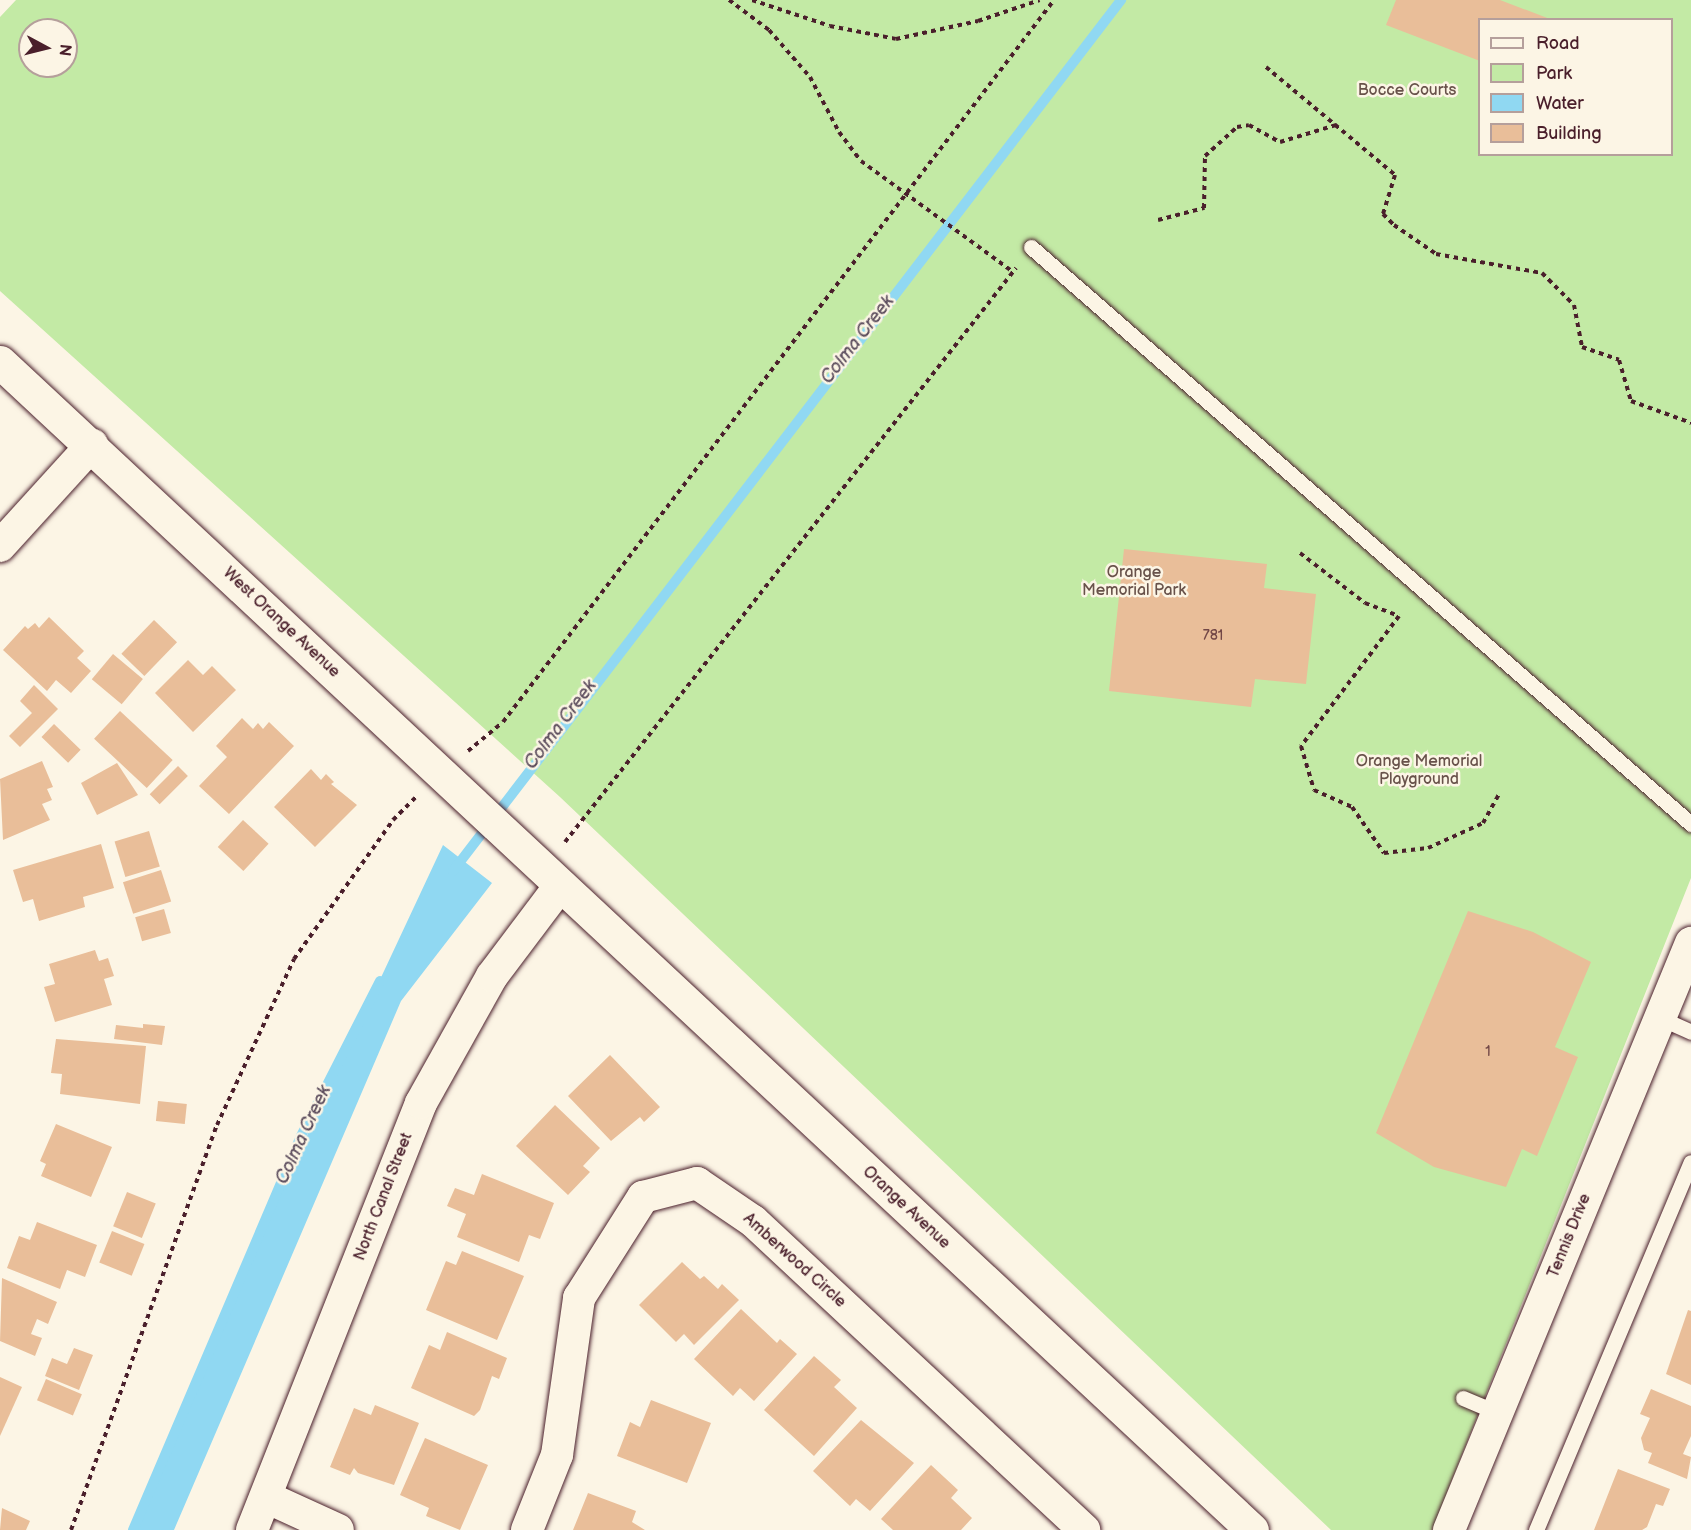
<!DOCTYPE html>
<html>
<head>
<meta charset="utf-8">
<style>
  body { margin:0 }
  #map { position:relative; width:1691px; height:1530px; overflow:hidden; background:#fcf5e5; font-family:"Balsamiq Sans",sans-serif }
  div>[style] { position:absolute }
  .green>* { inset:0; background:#c3eaa5 }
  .water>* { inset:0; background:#90d8f2 }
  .stream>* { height:10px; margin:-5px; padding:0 5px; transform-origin:5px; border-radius:5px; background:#90d8f2 }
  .building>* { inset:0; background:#e9be99; transform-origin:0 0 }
  .path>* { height:4px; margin-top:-2px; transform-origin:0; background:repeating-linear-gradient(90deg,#4a1f2b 0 4.5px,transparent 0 9px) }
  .roads { filter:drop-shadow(0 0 2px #4a1f2b) drop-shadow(0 0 2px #4a1f2b) }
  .lane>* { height:15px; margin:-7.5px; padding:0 7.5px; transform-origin:7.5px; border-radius:7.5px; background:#fcf5e5 }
  .street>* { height:32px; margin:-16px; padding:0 16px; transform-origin:16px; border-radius:16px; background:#fcf5e5 }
  .secondary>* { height:33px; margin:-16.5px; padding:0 16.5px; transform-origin:16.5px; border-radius:16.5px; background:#fcf5e5 }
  span { translate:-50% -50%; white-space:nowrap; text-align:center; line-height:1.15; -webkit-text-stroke:5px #fcf5e5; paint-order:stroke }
  .number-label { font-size:14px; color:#724746 }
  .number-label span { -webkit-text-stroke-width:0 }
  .park-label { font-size:16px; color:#68524a }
  .street-label { font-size:16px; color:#4a1f2b }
  .water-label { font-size:18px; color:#5c4d5d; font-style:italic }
  .legend { position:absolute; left:1478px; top:18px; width:195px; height:138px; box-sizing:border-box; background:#fcf5e5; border:2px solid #b59f9b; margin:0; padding:8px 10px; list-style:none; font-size:18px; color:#4a1f2b }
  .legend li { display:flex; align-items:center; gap:12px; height:30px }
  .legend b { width:30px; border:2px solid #b59f9b }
  .north { position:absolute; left:18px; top:18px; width:60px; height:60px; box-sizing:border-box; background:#fcf5e5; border:2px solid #b59f9b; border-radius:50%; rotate:97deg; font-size:16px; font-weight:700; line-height:24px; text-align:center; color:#4a1f2b }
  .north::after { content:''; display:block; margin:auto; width:21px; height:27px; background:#4a1f2b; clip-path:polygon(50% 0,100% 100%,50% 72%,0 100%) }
</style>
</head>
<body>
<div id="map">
  <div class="green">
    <i style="clip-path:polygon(evenodd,16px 0,1691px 0,1691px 878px,1432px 1530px,1331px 1530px,560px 797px,0 291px,0 17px,16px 0,1480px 20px,1672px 20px,1672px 154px,1480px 154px,1480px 20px,16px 0,30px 30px,66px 30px,66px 66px,30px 66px,30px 30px)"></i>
  </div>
  <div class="water">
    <i style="clip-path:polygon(443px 845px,492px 883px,401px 1001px,174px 1530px,134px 1530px,238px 1283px)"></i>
  </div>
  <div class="stream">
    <i style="left:453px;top:871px;width:1098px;rotate:-52.51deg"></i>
    <i style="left:133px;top:1530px;width:428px;rotate:-66.9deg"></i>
    <i style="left:301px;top:1136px;width:174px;rotate:-63deg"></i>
  </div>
  <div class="building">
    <i style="clip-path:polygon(1396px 0,1500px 0,1550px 19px,1480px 20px,1480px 61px,1386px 25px)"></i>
    <i style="clip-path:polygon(1124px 549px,1267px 564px,1264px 588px,1316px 594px,1306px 684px,1255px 679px,1251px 707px,1109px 691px)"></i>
    <i style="clip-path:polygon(49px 617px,84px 651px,77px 658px,91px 671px,71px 693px,56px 680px,47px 691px,3px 650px,25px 626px,28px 629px,35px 623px,39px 628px)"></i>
    <i style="left:154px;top:620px;width:32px;height:47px;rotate:44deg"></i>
    <i style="left:113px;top:654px;width:39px;height:33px;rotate:40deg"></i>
    <i style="clip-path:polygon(188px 660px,203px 675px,212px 666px,236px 690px,193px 732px,155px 693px)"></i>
    <i style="clip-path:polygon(34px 685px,58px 709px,20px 747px,9px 736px,32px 713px,20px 701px)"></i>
    <i style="left:120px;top:711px;width:72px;height:38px;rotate:43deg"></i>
    <i style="clip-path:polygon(242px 718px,253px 729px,258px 723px,263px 729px,269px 722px,294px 746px,229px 814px,199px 786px,227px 757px,216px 746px)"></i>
    <i style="left:54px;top:724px;width:37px;height:18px;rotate:44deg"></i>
    <i style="clip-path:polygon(42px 761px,53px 787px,47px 789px,52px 800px,42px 804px,50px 820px,3px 840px,0 779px)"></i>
    <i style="clip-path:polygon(117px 763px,138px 795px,97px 815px,81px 783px)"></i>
    <i style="left:178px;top:766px;width:14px;height:40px;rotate:45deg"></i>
    <i style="clip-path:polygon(311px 769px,321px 780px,326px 774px,334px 782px,331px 784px,357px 805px,315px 847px,274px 807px)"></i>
    <i style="left:243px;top:820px;width:35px;height:37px;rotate:43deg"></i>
    <i style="left:149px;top:831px;width:37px;height:36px;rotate:73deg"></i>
    <i style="clip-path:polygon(101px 844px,114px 888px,83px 897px,85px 907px,39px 921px,33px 899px,23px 902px,13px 870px)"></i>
    <i style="left:161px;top:870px;width:33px;height:40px;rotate:72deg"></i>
    <i style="left:164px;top:909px;width:25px;height:30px;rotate:74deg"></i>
    <i style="clip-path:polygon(1468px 911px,1533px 932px,1591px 962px,1555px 1047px,1578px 1057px,1537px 1156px,1522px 1149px,1506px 1187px,1434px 1167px,1376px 1133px)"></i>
    <i style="clip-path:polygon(95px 950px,99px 961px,108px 958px,114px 976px,104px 979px,112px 1005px,55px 1022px,44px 987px,55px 984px,49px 964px)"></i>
    <i style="clip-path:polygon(143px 1024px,165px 1026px,162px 1045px,114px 1039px,116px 1025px,143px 1028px)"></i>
    <i style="clip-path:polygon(56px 1039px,146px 1046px,140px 1104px,60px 1094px,62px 1074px,51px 1073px)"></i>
    <i style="clip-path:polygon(610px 1055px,660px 1107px,644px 1122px,640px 1117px,611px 1141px,568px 1096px)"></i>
    <i style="left:158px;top:1101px;width:29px;height:20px;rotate:6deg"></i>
    <i style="clip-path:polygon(555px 1105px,600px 1148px,583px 1166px,590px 1172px,568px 1195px,516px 1146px)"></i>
    <i style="clip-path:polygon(56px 1124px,112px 1147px,91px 1197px,41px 1176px,46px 1164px,40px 1161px)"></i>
    <i style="clip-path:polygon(482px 1174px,554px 1203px,540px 1239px,529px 1235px,519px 1262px,457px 1237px,466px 1214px,447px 1206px,455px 1188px,474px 1195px)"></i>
    <i style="left:127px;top:1192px;width:31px;height:37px;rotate:22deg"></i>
    <i style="clip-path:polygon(37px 1222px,97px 1245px,85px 1277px,67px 1270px,60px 1289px,7px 1268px,19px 1236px,30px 1240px)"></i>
    <i style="left:112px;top:1231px;width:35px;height:34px;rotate:22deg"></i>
    <i style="clip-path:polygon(462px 1251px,524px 1276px,497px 1340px,426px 1310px,446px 1261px,456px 1265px)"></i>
    <i style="clip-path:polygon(682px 1262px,700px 1279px,704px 1276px,718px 1289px,722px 1284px,739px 1300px,694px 1345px,684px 1334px,676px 1342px,639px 1305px)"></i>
    <i style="clip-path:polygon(2px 1278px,57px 1302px,48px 1324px,37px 1319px,31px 1334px,42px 1338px,35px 1356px,0 1341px)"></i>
    <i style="clip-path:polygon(741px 1309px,777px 1343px,780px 1339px,797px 1354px,754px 1401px,740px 1388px,733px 1396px,694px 1359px)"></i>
    <i style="clip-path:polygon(1688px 1310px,1691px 1311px,1691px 1385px,1666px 1374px)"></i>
    <i style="clip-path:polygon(447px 1332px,507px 1358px,499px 1379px,492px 1376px,480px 1410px,474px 1416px,411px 1388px,429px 1345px,440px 1350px)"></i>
    <i style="clip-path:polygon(74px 1348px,93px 1355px,79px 1390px,45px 1376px,52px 1358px,67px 1364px)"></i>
    <i style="clip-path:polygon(814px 1356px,841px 1380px,834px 1387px,857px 1408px,814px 1456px,764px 1410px)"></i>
    <i style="clip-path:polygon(0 1377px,22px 1387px,0 1436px)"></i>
    <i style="left:46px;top:1379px;width:39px;height:23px;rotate:23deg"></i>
    <i style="clip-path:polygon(1651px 1389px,1691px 1406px,1691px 1436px,1683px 1454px,1691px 1457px,1687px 1479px,1648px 1463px,1652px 1453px,1644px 1450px,1641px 1438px,1650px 1418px,1640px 1414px)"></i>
    <i style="clip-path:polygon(651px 1400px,711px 1423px,687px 1483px,617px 1456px,630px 1422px,640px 1427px)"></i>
    <i style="clip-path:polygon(375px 1405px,419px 1423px,394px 1485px,358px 1473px,354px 1468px,350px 1475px,330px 1467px,354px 1408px,371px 1415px)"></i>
    <i style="clip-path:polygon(861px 1420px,914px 1463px,870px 1511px,856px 1499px,850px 1506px,813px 1471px)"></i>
    <i style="clip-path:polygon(425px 1438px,488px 1465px,460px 1530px,426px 1516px,429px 1508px,400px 1495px)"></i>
    <i style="clip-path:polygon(931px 1465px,958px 1490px,951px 1498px,972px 1518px,961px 1530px,893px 1530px,881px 1519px)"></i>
    <i style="clip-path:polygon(1618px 1469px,1670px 1489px,1663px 1506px,1656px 1504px,1647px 1527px,1642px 1530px,1594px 1530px)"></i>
    <i style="clip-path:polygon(588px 1493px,636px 1511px,632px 1522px,645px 1530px,573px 1530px)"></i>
    <i style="clip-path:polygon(2px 1508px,30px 1521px,26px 1530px,0 1530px)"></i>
  </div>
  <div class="path">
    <i style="left:729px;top:0;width:50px;rotate:36.9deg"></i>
    <i style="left:769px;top:30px;width:62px;rotate:48.9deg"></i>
    <i style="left:810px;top:77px;width:62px;rotate:62.2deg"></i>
    <i style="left:839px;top:132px;width:36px;rotate:53deg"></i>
    <i style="left:861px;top:161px;width:188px;rotate:36.1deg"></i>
    <i style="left:752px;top:0;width:82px;rotate:18.4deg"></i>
    <i style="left:830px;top:26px;width:67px;rotate:11.1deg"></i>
    <i style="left:896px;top:39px;width:84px;rotate:-12.4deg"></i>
    <i style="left:978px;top:21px;width:65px;rotate:-18.7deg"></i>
    <i style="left:1266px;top:67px;width:168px;rotate:39.9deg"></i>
    <i style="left:1395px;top:175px;width:41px;rotate:107.1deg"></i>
    <i style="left:1383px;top:214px;width:16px;rotate:45deg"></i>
    <i style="left:1394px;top:225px;width:51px;rotate:34.6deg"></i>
    <i style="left:1436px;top:254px;width:108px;rotate:10.2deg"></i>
    <i style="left:1542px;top:273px;width:45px;rotate:45deg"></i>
    <i style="left:1574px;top:305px;width:43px;rotate:79.2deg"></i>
    <i style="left:1582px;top:347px;width:39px;rotate:19deg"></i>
    <i style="left:1619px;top:360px;width:43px;rotate:73.7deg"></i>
    <i style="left:1631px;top:401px;width:64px;rotate:20.1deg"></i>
    <i style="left:1158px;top:220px;width:48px;rotate:-14.6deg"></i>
    <i style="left:1204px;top:208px;width:52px;rotate:-88.9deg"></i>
    <i style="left:1205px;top:156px;width:43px;rotate:-42.2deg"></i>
    <i style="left:1237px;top:127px;width:12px;rotate:-9deg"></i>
    <i style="left:1249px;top:125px;width:35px;rotate:29deg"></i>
    <i style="left:1280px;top:142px;width:59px;rotate:-16.9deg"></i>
    <i style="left:1300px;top:553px;width:82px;rotate:37.6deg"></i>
    <i style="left:1365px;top:603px;width:36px;rotate:21deg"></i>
    <i style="left:1399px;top:616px;width:163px;rotate:127deg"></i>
    <i style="left:1301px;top:746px;width:46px;rotate:73.5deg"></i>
    <i style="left:1314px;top:790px;width:42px;rotate:24.1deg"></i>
    <i style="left:1352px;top:807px;width:56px;rotate:55.2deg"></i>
    <i style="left:1384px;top:853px;width:44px;rotate:-6.5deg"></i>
    <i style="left:1428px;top:848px;width:60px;rotate:-24.4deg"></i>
    <i style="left:1483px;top:823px;width:35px;rotate:-61deg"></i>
    <i style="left:468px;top:751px;width:45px;rotate:-39.6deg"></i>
    <i style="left:503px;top:722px;width:908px;rotate:-52.65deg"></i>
    <i style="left:565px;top:842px;width:730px;rotate:-51.84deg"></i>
    <i style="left:71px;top:1530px;width:431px;rotate:-70.2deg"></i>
    <i style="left:217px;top:1125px;width:183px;rotate:-65.1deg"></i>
    <i style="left:294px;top:959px;width:171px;rotate:-54.5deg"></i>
    <i style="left:393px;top:820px;width:34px;rotate:-45deg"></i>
  </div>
  <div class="roads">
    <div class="lane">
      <i style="left:1031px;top:247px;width:877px;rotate:41.16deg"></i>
      <i style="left:1660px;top:1018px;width:34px;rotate:24deg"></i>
      <i style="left:1463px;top:1398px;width:38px;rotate:23deg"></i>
      <i style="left:1536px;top:1530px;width:399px;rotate:-67.2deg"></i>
    </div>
    <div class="street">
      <i style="left:0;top:546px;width:137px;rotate:-47.7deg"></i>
      <i style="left:266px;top:1497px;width:79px;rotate:24.6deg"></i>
      <i style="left:252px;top:1530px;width:459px;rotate:-68.4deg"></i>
      <i style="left:421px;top:1103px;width:145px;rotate:-60.8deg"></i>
      <i style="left:492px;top:976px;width:111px;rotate:-53deg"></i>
      <i style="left:527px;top:1530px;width:81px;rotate:-68.2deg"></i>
      <i style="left:557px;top:1455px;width:159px;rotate:-82deg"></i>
      <i style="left:579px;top:1298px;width:120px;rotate:-57.6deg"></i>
      <i style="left:643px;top:1197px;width:56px;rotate:-14.5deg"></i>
      <i style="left:697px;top:1183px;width:68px;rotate:34.2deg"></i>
      <i style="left:753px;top:1221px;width:453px;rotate:43deg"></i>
      <i style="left:1449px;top:1530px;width:635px;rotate:-67.6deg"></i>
    </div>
    <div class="secondary">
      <i style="left:0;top:362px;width:1712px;rotate:43.01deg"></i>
    </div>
  </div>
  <div class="number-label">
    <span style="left:1213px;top:636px">781</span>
    <span style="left:1488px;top:1052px">1</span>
  </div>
  <div class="park-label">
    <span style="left:1407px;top:91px">Bocce Courts</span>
    <span style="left:1134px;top:582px">Orange<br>Memorial Park</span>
    <span style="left:1419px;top:771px">Orange Memorial<br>Playground</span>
  </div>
  <div class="street-label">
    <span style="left:281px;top:623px;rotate:43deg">West Orange Avenue</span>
    <span style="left:384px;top:1197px;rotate:-69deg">North Canal Street</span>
    <span style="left:906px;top:1208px;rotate:43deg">Orange Avenue</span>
    <span style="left:1570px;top:1236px;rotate:-68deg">Tennis Drive</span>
    <span style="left:794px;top:1261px;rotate:42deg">Amberwood Circle</span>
  </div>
  <div class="water-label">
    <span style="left:858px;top:340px;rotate:-52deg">Colma Creek</span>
    <span style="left:561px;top:725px;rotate:-53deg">Colma Creek</span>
    <span style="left:304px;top:1135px;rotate:-65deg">Colma Creek</span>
  </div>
  <ul class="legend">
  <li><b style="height:8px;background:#fcf5e5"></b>Road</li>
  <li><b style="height:16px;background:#c3eaa5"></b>Park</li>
  <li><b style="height:16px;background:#90d8f2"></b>Water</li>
  <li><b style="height:16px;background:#e9be99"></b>Building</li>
  </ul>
  <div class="north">N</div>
</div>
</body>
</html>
